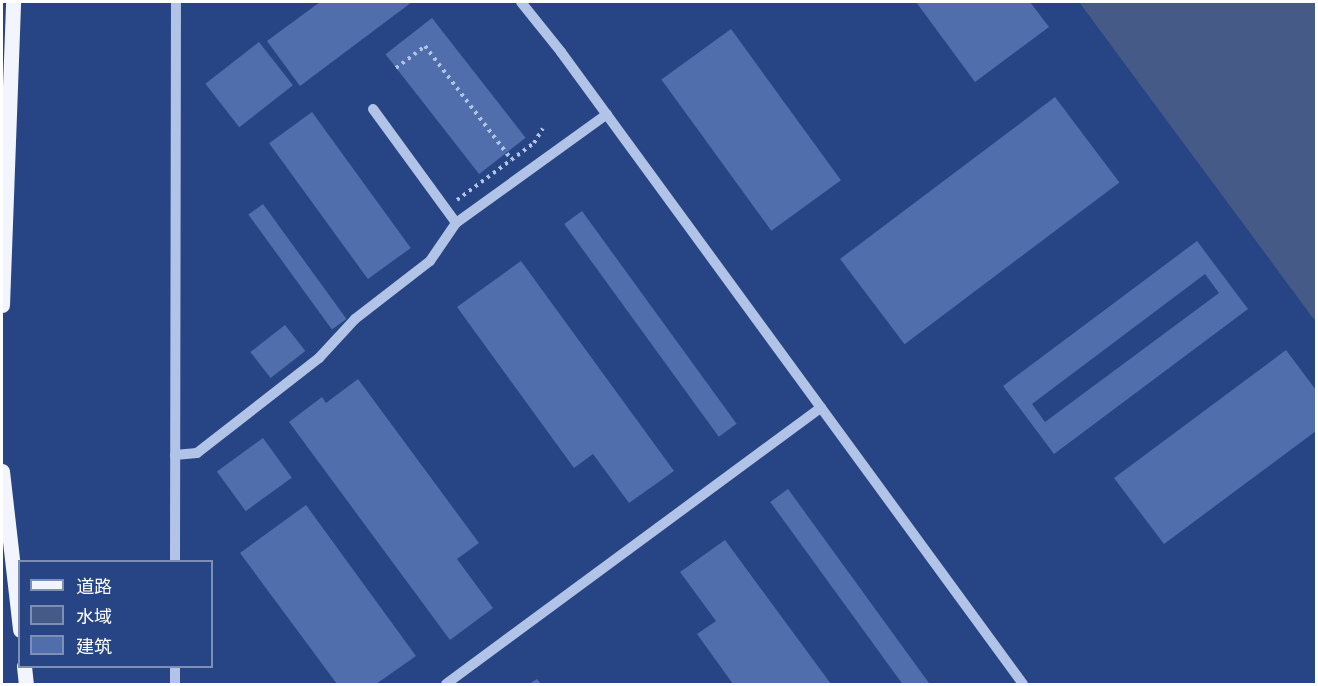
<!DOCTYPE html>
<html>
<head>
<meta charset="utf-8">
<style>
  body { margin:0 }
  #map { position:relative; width:1318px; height:686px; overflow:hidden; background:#274584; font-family:"Fira Sans Condensed","Noto Sans SC",sans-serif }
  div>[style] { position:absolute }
  .water>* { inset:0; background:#465a88 }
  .building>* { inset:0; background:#506eab; transform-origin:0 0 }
  .path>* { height:4px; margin-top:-2px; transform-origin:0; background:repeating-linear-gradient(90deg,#b1c3e7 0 3px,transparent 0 7.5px) }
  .minor>* { height:10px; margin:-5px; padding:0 5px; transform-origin:5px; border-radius:5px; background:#b1c3e7 }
  .major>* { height:15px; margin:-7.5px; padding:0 7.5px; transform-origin:7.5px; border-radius:7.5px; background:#f2f5fe }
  span { translate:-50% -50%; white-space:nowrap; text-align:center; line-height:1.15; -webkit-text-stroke:6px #274584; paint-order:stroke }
  .frame { position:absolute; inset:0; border:3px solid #fff; pointer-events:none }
  .legend { position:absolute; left:18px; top:560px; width:195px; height:108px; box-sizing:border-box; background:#274584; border:2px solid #7d8fb5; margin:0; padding:8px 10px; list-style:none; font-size:18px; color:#fff }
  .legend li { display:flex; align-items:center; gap:12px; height:30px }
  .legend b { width:30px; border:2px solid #7d8fb5 }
</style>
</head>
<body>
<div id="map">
  <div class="water">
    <i style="clip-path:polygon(1079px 2px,1316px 2px,1316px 322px)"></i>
  </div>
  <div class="building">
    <i style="clip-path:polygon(320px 2px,412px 2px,300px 86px,267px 41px)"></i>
    <i style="clip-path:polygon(916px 2px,1030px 2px,1049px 27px,975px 82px)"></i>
    <i style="left:432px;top:18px;width:152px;height:59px;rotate:52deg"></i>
    <i style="left:731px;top:29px;width:187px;height:86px;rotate:54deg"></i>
    <i style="left:259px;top:42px;width:55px;height:68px;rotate:52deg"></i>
    <i style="left:1055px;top:97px;width:107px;height:269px;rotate:53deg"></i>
    <i style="left:312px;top:112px;width:168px;height:53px;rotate:54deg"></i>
    <i style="left:263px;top:204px;width:142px;height:18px;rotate:54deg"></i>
    <i style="left:582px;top:211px;width:263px;height:22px;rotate:54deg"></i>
    <i style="clip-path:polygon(evenodd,1197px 241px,1248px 309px,1054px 454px,1003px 386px,1197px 241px,1205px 274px,1219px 293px,1045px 422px,1032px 404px,1205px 274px)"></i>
    <i style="clip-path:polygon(521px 261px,674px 471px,629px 503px,593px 454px,574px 468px,457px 307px)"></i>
    <i style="left:285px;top:325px;width:33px;height:44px;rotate:52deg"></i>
    <i style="clip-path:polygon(1286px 350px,1316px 390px,1316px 431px,1164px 544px,1114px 478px)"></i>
    <i style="clip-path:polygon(358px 379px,479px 543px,457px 559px,493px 608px,450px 640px,289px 422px,322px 397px,326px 403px)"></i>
    <i style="left:263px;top:438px;width:49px;height:57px;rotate:54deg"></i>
    <i style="left:788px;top:489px;width:242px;height:22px;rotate:54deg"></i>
    <i style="clip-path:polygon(306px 505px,416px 656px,376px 684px,337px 684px,240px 553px)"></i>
    <i style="clip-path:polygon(725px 540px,831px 684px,733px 684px,697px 634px,716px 621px,680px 572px)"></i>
    <i style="clip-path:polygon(537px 679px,541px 684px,529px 684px)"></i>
  </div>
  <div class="path">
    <i style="left:396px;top:68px;width:36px;rotate:-37deg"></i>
    <i style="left:425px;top:46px;width:143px;rotate:52.7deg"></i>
    <i style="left:457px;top:200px;width:96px;rotate:-36.5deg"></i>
    <i style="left:534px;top:143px;width:17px;rotate:-59deg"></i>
  </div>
  <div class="minor">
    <i style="left:521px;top:2px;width:64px;rotate:51.3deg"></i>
    <i style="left:561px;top:52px;width:783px;rotate:53.83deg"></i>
    <i style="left:373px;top:109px;width:141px;rotate:53.9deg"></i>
    <i style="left:456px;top:223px;width:186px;rotate:-35.8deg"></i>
    <i style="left:175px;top:455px;width:22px;rotate:-5deg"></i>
    <i style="left:197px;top:453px;width:155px;rotate:-37.9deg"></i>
    <i style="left:319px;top:358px;width:53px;rotate:-47.3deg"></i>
    <i style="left:355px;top:319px;width:95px;rotate:-37.7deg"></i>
    <i style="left:430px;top:261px;width:46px;rotate:-55.6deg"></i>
    <i style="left:175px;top:562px;width:560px;rotate:-89.9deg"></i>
    <i style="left:175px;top:684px;width:18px;rotate:-90deg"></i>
    <i style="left:446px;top:684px;width:466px;rotate:-36.4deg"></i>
  </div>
  <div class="major">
    <i style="left:2px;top:305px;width:303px;rotate:-87.9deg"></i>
    <i style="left:2px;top:471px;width:160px;rotate:83.5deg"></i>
    <i style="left:24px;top:666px;width:18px;rotate:84deg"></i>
  </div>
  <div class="frame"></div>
  <ul class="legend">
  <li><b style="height:8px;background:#f2f5fe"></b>道路</li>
  <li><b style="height:16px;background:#465a88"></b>水域</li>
  <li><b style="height:16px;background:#506eab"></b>建筑</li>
  </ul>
</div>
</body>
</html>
